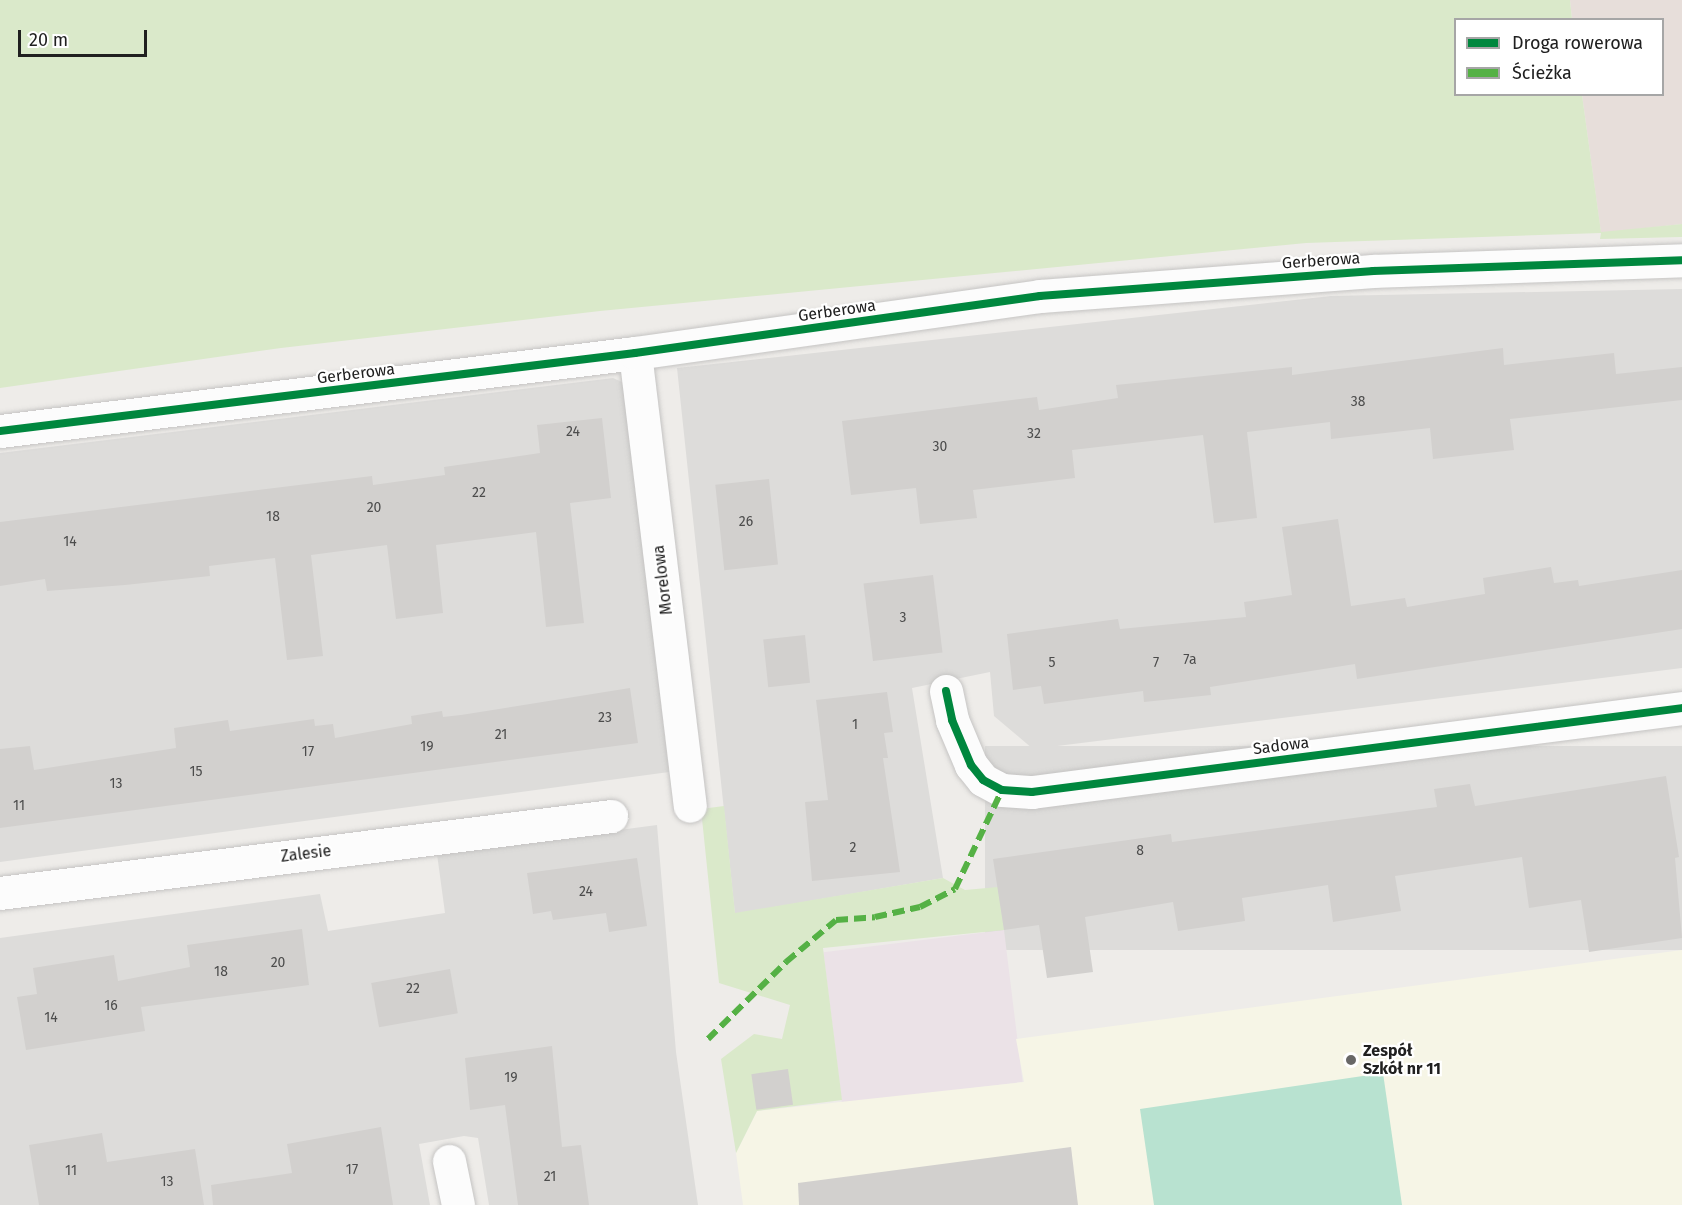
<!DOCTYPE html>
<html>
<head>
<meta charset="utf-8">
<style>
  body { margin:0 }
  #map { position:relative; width:1682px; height:1205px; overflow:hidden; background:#eeece9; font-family:"Fira Sans",sans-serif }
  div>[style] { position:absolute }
  .residential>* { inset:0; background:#dddcda; transform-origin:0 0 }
  .industrial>* { inset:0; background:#ebe2e7; transform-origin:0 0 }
  .education>* { inset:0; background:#f6f5e6 }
  .military>* { inset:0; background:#e7deda }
  .grass>* { inset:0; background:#dae9ca }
  .pitch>* { inset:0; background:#b8e2d0 }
  .building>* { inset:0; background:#d2d0ce; transform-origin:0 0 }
  .roads { filter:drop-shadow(0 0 2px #c5c4c3) drop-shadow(0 0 2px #c5c4c3) }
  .street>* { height:33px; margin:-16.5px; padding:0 16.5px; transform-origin:16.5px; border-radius:16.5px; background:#fcfcfc }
  .quiet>* { height:6px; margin-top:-3px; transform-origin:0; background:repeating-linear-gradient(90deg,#55b145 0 12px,transparent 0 18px) }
  .cycleway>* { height:8px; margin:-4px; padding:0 4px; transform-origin:4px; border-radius:4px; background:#00873e }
  .dots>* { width:16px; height:16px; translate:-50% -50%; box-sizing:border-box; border:3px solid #fff; border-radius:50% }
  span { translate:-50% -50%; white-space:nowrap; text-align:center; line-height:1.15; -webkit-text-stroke:4.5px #fff; paint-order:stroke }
  .number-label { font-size:14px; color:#4c4c4c }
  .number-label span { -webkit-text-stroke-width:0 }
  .street-label { font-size:16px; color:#202020 }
  .poi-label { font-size:16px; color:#202020; font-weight:700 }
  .left { translate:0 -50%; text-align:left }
  .legend { position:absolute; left:1454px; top:18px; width:210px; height:78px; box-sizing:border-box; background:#fff; border:2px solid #a6a6a6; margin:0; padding:8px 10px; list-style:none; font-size:18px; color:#202020 }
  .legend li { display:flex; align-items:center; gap:12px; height:30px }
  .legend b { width:30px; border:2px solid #a6a6a6 }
  .scale { position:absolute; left:18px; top:30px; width:129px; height:27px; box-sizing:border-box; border:3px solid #202020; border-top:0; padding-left:8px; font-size:18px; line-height:21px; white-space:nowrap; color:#202020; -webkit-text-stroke:4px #fff; paint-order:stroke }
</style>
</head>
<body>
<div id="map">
  <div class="residential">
    <i style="clip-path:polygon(1682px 289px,1682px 668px,1033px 749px,994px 716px,990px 672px,912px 688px,943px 878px,735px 914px,677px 368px,1331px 296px)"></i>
    <i style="clip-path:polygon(613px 378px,624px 383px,669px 772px,0 862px,0 453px)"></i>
    <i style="left:1682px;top:746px;width:204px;height:697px;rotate:90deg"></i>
    <i style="clip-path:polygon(657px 825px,676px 1052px,698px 1205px,489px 1205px,478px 1138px,464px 1136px,419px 1144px,430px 1205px,0 1205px,0 938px,320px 894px,328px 931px,445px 913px,437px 854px)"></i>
  </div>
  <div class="industrial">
    <i style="left:1004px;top:930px;width:153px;height:182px;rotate:83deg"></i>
  </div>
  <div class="education">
    <i style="clip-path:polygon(1682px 950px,1682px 1205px,743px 1205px,736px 1153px,757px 1111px,1024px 1082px,1016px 1039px)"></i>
  </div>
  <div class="military">
    <i style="clip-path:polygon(1570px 0,1682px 0,1682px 224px,1601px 233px,1582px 95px,1662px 94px,1662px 20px,1572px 19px)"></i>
  </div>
  <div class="grass">
    <i style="clip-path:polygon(0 0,1570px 0,1572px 19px,1456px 20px,1456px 94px,1582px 95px,1601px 232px,1682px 224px,1682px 237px,1600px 239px,1601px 233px,1306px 243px,600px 311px,281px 348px,0 388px)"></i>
    <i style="clip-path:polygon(724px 806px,735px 913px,943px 878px,965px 890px,998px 887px,1004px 930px,823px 948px,842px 1100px,757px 1111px,736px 1153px,721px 1059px,754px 1034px,782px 1039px,790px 1005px,719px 983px,701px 809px)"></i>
  </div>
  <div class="pitch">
    <i style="clip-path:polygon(1383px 1073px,1402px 1205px,1154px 1205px,1140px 1109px)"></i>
  </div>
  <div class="building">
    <i style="clip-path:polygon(1503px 348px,1504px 365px,1614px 353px,1616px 374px,1682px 367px,1682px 400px,1510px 419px,1514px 450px,1433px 459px,1430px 428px,1331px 439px,1330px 422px,1247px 432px,1257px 518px,1214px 523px,1203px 435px,1072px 450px,1075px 478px,973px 490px,977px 518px,920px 524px,916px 488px,851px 495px,842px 421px,1037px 397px,1039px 410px,1118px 398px,1116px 385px,1292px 367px,1292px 375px)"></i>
    <i style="clip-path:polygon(602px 418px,611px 498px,570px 503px,584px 623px,546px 627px,536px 532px,436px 545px,443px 613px,396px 619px,387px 545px,311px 555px,323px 656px,287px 660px,275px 558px,209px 566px,210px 576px,125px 585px,47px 591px,45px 579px,0 586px,0 522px,372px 476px,373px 485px,445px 475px,444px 467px,540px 453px,537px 425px)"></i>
    <i style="left:769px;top:479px;width:86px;height:54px;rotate:84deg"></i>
    <i style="clip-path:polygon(1338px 519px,1351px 606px,1405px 598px,1407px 607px,1485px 594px,1483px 578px,1551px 567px,1554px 583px,1578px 580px,1579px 586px,1682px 570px,1682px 629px,1357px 679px,1355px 664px,1210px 687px,1211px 695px,1144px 702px,1143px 691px,1044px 704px,1041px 686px,1013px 690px,1007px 634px,1118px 619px,1120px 629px,1246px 617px,1244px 602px,1292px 595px,1282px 527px)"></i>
    <i style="left:933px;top:575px;width:78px;height:70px;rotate:83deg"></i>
    <i style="left:805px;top:635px;width:48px;height:42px;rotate:84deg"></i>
    <i style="clip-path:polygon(630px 688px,638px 743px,0 828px,0 749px,30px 746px,34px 770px,176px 748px,174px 728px,228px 720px,230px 731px,314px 719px,315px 726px,333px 724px,335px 738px,412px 724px,411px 716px,442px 711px,443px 717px,461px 715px)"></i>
    <i style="clip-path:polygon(887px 692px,893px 732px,884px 733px,888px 758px,883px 758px,900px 872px,812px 881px,805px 802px,828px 800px,816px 700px)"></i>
    <i style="clip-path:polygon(1666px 776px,1679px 857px,1675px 858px,1682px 938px,1589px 952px,1581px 900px,1529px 908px,1522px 857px,1395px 876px,1401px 911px,1333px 922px,1328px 885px,1242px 898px,1245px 921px,1178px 931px,1173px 902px,1085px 917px,1093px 972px,1047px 978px,1039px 925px,1004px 930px,993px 859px,1171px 834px,1172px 842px,1437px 807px,1434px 789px,1470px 784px,1475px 806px)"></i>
    <i style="clip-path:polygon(637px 858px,647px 926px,609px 932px,606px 913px,553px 920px,551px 911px,533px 914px,527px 873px)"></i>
    <i style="clip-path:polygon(302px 929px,309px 985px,141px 1007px,145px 1031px,26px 1050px,17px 997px,37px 994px,33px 968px,114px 955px,118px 981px,190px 967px,187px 945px)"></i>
    <i style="left:450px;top:969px;width:45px;height:80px;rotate:80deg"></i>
    <i style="clip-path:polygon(552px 1046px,562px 1147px,581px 1145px,589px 1205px,518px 1205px,505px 1105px,470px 1110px,465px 1058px)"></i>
    <i style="left:788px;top:1069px;width:36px;height:37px;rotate:82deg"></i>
    <i style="clip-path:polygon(381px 1127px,393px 1205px,213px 1205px,211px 1185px,292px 1173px,287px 1144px)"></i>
    <i style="clip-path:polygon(102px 1133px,107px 1162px,195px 1149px,204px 1205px,39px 1205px,29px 1145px)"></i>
    <i style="clip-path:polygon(1071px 1147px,1078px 1205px,799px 1205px,798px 1183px)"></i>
  </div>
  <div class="roads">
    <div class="street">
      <i style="left:635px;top:353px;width:456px;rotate:83.1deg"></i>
      <i style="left:0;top:431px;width:640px;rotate:-7deg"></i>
      <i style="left:635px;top:353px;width:409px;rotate:-8deg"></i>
      <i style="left:1040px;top:296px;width:334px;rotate:-4.3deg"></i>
      <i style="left:1373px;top:271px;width:309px;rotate:-2deg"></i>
      <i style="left:946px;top:691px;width:30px;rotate:78deg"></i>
      <i style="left:952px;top:720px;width:49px;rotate:67.1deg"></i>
      <i style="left:971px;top:765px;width:19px;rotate:51deg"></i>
      <i style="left:983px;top:780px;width:21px;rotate:28deg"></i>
      <i style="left:1002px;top:790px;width:30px;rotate:4deg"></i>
      <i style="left:1032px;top:792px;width:655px;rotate:-7.36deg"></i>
      <i style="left:0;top:893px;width:616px;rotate:-7.18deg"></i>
      <i style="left:449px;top:1161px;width:45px;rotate:78.4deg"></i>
    </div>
  </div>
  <div class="quiet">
    <i style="left:708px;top:1039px;width:110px;rotate:-44.6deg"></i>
    <i style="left:786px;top:962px;width:65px;rotate:-40deg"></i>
    <i style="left:836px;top:920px;width:39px;rotate:-4deg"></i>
    <i style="left:875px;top:917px;width:46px;rotate:-12.5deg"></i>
    <i style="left:920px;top:907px;width:39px;rotate:-27deg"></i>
    <i style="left:955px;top:889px;width:110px;rotate:-64.6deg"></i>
  </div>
  <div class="cycleway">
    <i style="left:0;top:431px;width:640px;rotate:-7deg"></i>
    <i style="left:635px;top:353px;width:409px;rotate:-8deg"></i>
    <i style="left:1040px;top:296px;width:334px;rotate:-4.3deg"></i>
    <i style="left:1373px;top:271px;width:309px;rotate:-2deg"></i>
    <i style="left:946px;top:691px;width:30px;rotate:78deg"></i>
    <i style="left:952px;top:720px;width:49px;rotate:67.1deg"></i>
    <i style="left:971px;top:765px;width:19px;rotate:51deg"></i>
    <i style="left:983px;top:780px;width:21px;rotate:28deg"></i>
    <i style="left:1002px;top:790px;width:30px;rotate:4deg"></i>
    <i style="left:1032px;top:792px;width:655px;rotate:-7.36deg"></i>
  </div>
  <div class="dots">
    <i style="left:1351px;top:1060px;background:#686766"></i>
  </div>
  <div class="number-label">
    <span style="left:1358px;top:402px">38</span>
    <span style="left:573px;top:432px">24</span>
    <span style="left:1034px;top:434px">32</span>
    <span style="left:940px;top:447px">30</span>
    <span style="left:479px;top:493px">22</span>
    <span style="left:374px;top:508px">20</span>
    <span style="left:273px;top:517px">18</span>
    <span style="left:746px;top:522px">26</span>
    <span style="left:70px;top:542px">14</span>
    <span style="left:903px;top:618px">3</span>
    <span style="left:1190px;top:660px">7a</span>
    <span style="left:1052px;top:663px">5</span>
    <span style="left:1156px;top:663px">7</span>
    <span style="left:605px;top:718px">23</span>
    <span style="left:855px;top:725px">1</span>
    <span style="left:501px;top:735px">21</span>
    <span style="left:427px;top:747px">19</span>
    <span style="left:308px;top:752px">17</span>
    <span style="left:196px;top:772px">15</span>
    <span style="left:116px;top:784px">13</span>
    <span style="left:19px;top:806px">11</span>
    <span style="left:853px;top:848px">2</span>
    <span style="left:1140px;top:851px">8</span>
    <span style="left:586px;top:892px">24</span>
    <span style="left:278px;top:963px">20</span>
    <span style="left:221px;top:972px">18</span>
    <span style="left:413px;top:989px">22</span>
    <span style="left:111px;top:1006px">16</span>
    <span style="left:51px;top:1018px">14</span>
    <span style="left:511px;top:1078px">19</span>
    <span style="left:352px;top:1170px">17</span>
    <span style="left:71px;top:1171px">11</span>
    <span style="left:550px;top:1177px">21</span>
    <span style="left:167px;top:1182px">13</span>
  </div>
  <div class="street-label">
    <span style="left:1321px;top:261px;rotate:-4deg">Gerberowa</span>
    <span style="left:837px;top:311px;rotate:-8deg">Gerberowa</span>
    <span style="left:356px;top:374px;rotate:-7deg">Gerberowa</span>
    <span style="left:663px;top:580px;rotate:-97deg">Morelowa</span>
    <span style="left:1281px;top:746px;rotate:-7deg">Sadowa</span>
    <span style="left:306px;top:854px;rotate:-7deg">Zalesie</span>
  </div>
  <div class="poi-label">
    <span class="left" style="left:1363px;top:1060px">Zespół<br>Szkół nr 11</span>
  </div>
  <ul class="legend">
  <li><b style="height:8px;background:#00873e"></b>Droga rowerowa</li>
  <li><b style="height:8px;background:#55b145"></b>Ścieżka</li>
  </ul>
  <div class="scale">20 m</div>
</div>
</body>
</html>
